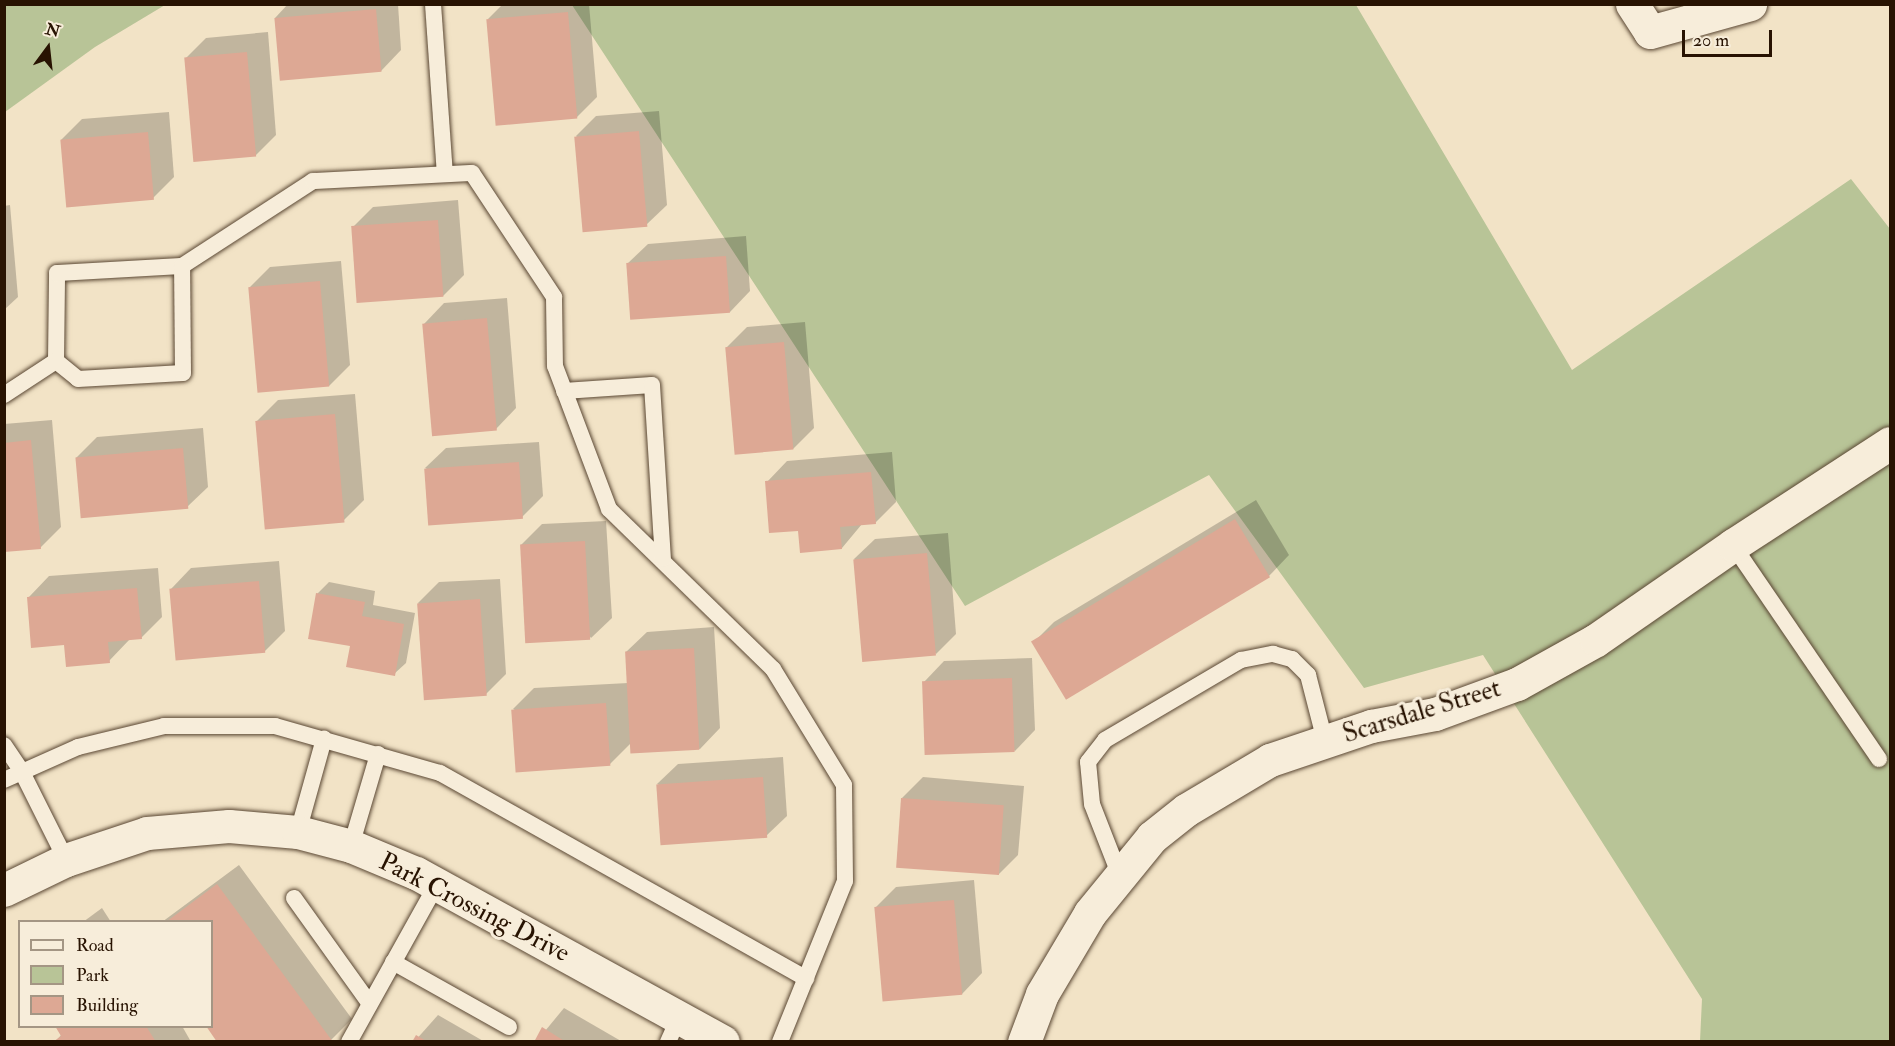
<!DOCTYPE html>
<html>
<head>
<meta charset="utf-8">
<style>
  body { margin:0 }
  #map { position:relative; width:1895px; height:1046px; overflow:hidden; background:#f2e3c6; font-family:"IM FELL Double Pica",serif }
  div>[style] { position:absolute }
  .green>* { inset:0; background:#b8c497 }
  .shadow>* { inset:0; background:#0003 }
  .building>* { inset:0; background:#dda894; transform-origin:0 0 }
  .roads { filter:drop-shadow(0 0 2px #5a4733) drop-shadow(0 0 2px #5a4733) }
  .service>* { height:16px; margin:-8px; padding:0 8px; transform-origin:8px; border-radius:8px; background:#f7edda }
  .minor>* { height:33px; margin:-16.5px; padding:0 16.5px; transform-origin:16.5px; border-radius:16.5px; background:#f7edda }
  span { translate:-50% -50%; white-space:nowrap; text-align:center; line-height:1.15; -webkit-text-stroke:6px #f7edda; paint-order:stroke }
  .street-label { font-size:26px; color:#281302 }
  .frame { position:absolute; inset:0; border:6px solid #281302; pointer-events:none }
  .legend { position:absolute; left:18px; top:920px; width:195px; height:108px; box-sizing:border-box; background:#f7edda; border:2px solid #a49684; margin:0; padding:8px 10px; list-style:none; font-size:18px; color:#281302 }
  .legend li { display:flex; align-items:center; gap:12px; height:30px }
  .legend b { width:30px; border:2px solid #a49684 }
  .north { position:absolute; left:18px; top:18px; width:60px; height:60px; -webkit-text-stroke:4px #f7edda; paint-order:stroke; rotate:15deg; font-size:16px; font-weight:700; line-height:24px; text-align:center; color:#281302 }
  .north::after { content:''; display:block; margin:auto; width:21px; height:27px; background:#281302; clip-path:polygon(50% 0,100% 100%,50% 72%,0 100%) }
  .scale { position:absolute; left:1682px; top:30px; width:90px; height:27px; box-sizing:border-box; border:3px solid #281302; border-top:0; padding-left:8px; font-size:18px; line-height:21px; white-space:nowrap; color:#281302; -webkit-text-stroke:4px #f7edda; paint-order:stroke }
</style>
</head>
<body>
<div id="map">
  <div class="green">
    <i style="clip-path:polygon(5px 4px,165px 4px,165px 5px,95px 47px,5px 112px)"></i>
    <i style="clip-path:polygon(572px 5px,1356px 5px,1572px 370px,1851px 179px,1890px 229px,1890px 1041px,1700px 1041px,1702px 999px,1483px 655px,1364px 688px,1209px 475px,965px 606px)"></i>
  </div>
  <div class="shadow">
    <i style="clip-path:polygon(288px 4px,398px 4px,401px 50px,381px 71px,275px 18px)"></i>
    <i style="clip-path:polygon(503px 4px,589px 4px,597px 97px,576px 118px,488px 19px)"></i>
    <i style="clip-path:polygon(268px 32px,276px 135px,255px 156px,186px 58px,206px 38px)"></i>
    <i style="clip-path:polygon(659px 111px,667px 205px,646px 225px,576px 136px,596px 116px)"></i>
    <i style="clip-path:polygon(169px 112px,174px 177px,153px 198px,61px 140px,82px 119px)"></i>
    <i style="clip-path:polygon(458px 200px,464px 275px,443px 296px,352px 228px,373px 207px)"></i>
    <i style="clip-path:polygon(10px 205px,18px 297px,4px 310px,4px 206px)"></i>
    <i style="clip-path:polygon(746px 236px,750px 291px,730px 312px,627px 264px,648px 244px)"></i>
    <i style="clip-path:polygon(341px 261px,350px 365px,329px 386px,249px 288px,270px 267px)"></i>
    <i style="clip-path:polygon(507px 298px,516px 408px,496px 429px,424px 324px,444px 303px)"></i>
    <i style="clip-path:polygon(805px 322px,814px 428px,793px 449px,726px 348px,747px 327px)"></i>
    <i style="clip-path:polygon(355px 394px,364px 500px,343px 521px,257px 421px,278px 400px)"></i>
    <i style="clip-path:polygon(52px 420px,61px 527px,40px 548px,4px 551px,4px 424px)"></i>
    <i style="clip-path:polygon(203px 428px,208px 487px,187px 507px,76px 458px,97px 437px)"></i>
    <i style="clip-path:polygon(539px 442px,543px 496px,522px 517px,425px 468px,446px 448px)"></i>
    <i style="clip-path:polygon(892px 452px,896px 502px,875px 523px,862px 524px,842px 548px,799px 529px,767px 482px,787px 461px)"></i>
    <i style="clip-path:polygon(1256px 500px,1289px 555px,1269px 576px,1033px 643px,1054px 622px)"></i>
    <i style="clip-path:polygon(606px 521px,612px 618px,591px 638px,521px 545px,542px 524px)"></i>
    <i style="clip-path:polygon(948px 533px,956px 634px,936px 654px,854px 559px,875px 539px)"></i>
    <i style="clip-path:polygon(279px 561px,285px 631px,264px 652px,171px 589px,191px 568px)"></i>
    <i style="clip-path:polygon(158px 568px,162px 617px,141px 638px,130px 639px,109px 661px,65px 644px,29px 597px,49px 576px)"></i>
    <i style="clip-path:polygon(500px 579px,506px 674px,485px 695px,418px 603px,439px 582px)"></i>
    <i style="clip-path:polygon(329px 582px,375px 591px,373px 605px,415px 613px,406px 663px,394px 674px,317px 594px)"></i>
    <i style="clip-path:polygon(714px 627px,720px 728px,700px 749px,631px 743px,609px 765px,513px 709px,534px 688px,628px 683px,626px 652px,647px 632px)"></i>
    <i style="clip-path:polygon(1032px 658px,1035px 730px,1015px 751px,924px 682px,944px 661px)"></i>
    <i style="clip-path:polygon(783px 757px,787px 816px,766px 836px,657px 784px,678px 764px)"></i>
    <i style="clip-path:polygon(923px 777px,1024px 786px,1018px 855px,998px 875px,902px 798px)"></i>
    <i style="clip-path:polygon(239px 865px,352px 1019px,329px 1042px,212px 1026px,212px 922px,162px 922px)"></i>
    <i style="clip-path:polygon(974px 880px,982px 973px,962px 994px,875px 908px,896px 887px)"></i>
    <i style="clip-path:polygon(102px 908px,111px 922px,83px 922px)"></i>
    <i style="clip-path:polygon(564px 1008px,621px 1041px,621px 1042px,536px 1042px)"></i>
    <i style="clip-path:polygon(438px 1015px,485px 1042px,414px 1042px)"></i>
    <i style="clip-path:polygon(57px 1026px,182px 1026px,190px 1040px,55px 1042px,62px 1034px)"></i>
  </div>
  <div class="building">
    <i style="left:376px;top:9px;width:63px;height:102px;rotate:85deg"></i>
    <i style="left:568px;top:12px;width:107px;height:82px;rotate:85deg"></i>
    <i style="left:247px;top:52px;width:105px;height:63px;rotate:85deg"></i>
    <i style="left:639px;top:131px;width:96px;height:65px;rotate:85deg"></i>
    <i style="left:148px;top:132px;width:68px;height:88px;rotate:85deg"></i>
    <i style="left:438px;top:220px;width:77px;height:87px;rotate:86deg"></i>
    <i style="left:726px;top:256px;width:57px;height:100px;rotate:86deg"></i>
    <i style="left:320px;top:281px;width:106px;height:72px;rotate:85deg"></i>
    <i style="left:487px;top:318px;width:113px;height:65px;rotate:85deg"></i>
    <i style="left:784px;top:342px;width:108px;height:59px;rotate:85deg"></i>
    <i style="left:335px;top:414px;width:109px;height:80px;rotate:85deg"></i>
    <i style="clip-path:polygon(31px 440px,41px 549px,4px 552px,4px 443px)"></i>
    <i style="left:183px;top:448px;width:61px;height:108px;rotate:85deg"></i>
    <i style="left:519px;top:462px;width:57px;height:95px;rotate:86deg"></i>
    <i style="clip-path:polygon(871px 472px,876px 524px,840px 527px,842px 549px,800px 553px,798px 531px,769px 533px,765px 481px)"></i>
    <i style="left:1235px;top:519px;width:68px;height:238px;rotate:59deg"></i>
    <i style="left:585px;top:541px;width:99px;height:65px;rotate:87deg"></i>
    <i style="left:927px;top:553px;width:103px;height:74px;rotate:85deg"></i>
    <i style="left:259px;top:581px;width:72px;height:90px;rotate:85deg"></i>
    <i style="clip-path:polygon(137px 588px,142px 639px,108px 642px,110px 663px,66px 667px,64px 645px,31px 648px,27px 597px)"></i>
    <i style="clip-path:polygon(316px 593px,365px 602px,362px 616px,404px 624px,395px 676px,346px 667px,350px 646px,308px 639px)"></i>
    <i style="left:480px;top:599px;width:97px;height:63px;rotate:86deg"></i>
    <i style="left:694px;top:648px;width:102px;height:69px;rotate:87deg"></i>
    <i style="left:1012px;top:678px;width:74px;height:90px;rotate:88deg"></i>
    <i style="left:606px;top:703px;width:63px;height:95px;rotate:86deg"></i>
    <i style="left:763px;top:777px;width:61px;height:107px;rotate:86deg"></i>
    <i style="left:901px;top:798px;width:103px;height:70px;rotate:4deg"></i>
    <i style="clip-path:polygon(217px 884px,333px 1042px,217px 1042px,206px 1026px,212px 1026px,212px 922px,166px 922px)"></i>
    <i style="left:954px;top:900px;width:95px;height:80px;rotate:85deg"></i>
    <i style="clip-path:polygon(55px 1026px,146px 1026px,156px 1042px,53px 1042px,61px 1036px)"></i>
    <i style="clip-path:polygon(542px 1027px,566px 1042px,534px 1042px)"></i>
    <i style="clip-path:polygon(416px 1035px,428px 1042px,412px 1042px)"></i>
  </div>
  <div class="roads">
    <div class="service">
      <i style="left:433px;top:4px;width:170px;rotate:86deg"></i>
      <i style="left:56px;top:361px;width:88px;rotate:-89.3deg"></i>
      <i style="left:57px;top:273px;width:125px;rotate:-3.2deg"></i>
      <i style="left:182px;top:266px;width:156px;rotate:-33deg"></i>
      <i style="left:313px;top:181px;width:159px;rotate:-2.9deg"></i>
      <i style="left:472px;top:173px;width:149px;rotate:56.5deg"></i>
      <i style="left:554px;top:297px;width:69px;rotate:89.2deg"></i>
      <i style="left:555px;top:366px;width:153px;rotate:69.3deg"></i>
      <i style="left:609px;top:509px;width:229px;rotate:44.3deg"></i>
      <i style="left:773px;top:669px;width:136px;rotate:58.5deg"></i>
      <i style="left:844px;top:785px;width:96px;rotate:89.4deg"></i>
      <i style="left:845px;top:881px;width:174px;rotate:112deg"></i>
      <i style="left:56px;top:361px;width:28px;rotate:39deg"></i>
      <i style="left:78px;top:379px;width:105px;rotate:-3.3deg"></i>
      <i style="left:183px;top:373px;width:107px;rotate:-90.5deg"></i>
      <i style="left:564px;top:391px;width:88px;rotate:-3.9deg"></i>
      <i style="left:652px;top:385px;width:174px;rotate:86.4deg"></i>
      <i style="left:4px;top:395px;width:62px;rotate:-33.2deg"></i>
      <i style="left:1733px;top:545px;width:259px;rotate:55.7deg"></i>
      <i style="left:4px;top:745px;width:32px;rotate:56deg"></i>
      <i style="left:22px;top:772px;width:98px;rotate:63.4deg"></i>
      <i style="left:4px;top:780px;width:81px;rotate:-24deg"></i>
      <i style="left:78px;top:747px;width:89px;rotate:-13.7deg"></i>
      <i style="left:164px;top:726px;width:111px"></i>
      <i style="left:275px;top:726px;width:172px;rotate:15.9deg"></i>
      <i style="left:440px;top:773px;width:420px;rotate:29.3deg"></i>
      <i style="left:298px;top:832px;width:97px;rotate:-74.4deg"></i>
      <i style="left:351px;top:846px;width:96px;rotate:-73.6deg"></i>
      <i style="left:1120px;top:876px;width:77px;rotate:-111.3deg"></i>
      <i style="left:1092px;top:804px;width:42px;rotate:-95.4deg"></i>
      <i style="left:1088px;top:762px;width:28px;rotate:-52deg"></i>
      <i style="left:1105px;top:740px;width:158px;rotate:-30.5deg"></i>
      <i style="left:1241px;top:660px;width:33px;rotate:-11deg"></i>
      <i style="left:1273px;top:654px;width:20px;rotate:15deg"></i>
      <i style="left:1292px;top:659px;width:23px;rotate:45deg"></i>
      <i style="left:1308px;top:675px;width:68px;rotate:75.6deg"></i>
      <i style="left:294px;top:898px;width:130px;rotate:54.4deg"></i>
      <i style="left:393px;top:962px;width:133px;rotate:29.3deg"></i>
      <i style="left:349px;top:1042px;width:181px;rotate:-60.9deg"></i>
      <i style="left:668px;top:1042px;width:27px;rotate:-66deg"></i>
    </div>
    <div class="minor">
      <i style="left:1632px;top:4px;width:33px;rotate:57deg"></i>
      <i style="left:1650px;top:32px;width:104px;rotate:-15.6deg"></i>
      <i style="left:4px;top:890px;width:69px;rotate:-25.8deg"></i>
      <i style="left:66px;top:860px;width:85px;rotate:-18.4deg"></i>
      <i style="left:147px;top:833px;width:82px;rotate:-4.9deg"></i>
      <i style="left:229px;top:826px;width:69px;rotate:5deg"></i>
      <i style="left:298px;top:832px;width:55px;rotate:14.8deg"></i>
      <i style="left:351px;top:846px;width:70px;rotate:22.6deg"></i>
      <i style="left:416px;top:873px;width:350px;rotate:28.8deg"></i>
      <i style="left:1024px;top:1042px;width:51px;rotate:-69.4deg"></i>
      <i style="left:1042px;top:994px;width:94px;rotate:-59.3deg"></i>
      <i style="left:1090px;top:913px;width:98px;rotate:-50.8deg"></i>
      <i style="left:1152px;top:837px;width:43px;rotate:-38.5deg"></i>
      <i style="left:1186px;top:810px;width:98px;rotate:-30.8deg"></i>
      <i style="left:1270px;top:760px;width:107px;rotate:-18.6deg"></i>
      <i style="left:1371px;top:726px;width:65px;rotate:-10.6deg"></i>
      <i style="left:1435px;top:714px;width:87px;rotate:-20.1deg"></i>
      <i style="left:1517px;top:684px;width:90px;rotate:-29.1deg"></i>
      <i style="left:1596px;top:640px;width:167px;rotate:-34.7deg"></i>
      <i style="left:1733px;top:545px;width:187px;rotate:-33deg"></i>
    </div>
  </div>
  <div class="street-label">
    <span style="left:1422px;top:712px;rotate:-17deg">Scarsdale Street</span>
    <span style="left:474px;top:908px;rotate:27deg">Park Crossing Drive</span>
  </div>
  <div class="frame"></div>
  <ul class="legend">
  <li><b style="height:8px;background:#f7edda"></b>Road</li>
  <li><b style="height:16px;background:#b8c497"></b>Park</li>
  <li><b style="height:16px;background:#dda894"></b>Building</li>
  </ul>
  <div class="north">N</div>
  <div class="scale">20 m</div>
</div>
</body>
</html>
